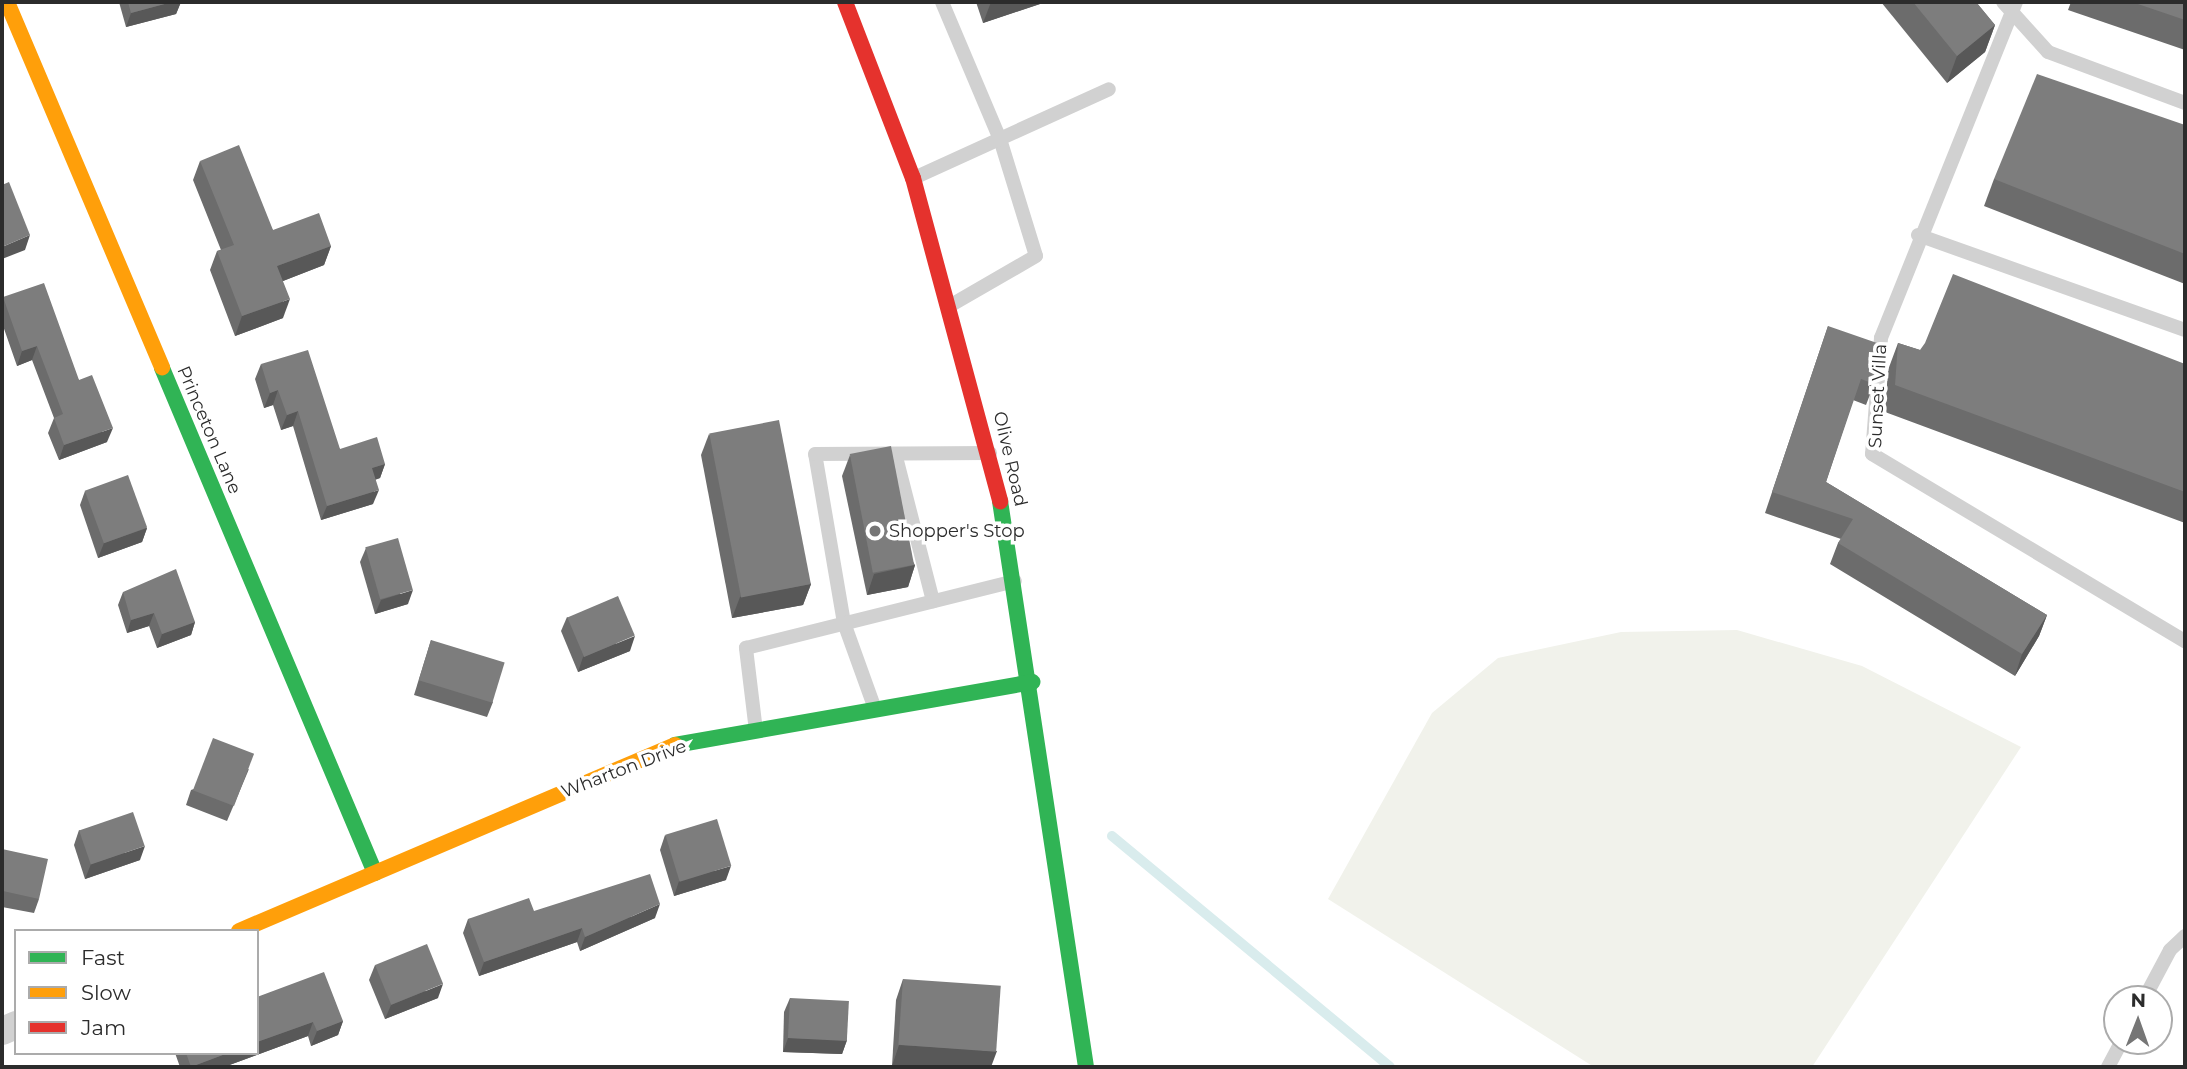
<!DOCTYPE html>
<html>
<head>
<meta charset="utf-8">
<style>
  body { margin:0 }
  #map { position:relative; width:2187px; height:1069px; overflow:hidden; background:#fff; font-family:Montserrat,sans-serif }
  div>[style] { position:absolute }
  .green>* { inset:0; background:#f1f2eb }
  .stream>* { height:10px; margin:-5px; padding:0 5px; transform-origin:5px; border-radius:5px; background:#d9eced }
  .lane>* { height:14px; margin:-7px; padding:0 7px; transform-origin:7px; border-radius:7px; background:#d1d1d1 }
  .street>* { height:28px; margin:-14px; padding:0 14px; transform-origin:14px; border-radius:14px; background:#d1d1d1 }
  .fast>* { height:16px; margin:-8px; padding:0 8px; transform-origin:8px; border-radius:8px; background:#30b455 }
  .slow>* { height:16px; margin:-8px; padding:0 8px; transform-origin:8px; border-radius:8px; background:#ff9f0a }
  .jam>* { height:16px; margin:-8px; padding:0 8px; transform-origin:8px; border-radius:8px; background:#e5322d }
  .wall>* { inset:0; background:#6c6c6c }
  .shaded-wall>* { inset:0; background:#585858 }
  .building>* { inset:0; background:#7d7d7d; transform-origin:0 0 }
  .dots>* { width:19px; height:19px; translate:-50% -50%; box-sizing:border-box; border:4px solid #fff; border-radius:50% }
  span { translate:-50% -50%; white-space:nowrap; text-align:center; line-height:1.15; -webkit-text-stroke:7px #fff; paint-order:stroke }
  .street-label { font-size:18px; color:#2c2c2c }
  .poi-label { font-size:18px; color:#2c2c2c }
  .left { translate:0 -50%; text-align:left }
  .frame { position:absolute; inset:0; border:4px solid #2c2c2c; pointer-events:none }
  .legend { position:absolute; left:14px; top:929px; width:245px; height:126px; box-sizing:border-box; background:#fff; border:2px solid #ababab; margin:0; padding:9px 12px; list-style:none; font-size:21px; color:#2c2c2c }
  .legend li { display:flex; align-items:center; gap:14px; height:35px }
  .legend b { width:35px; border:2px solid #ababab }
  .north { position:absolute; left:2103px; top:985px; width:70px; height:70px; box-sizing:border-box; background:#fff; border:2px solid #ababab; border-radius:50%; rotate:1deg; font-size:19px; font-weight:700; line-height:28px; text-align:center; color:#2c2c2c }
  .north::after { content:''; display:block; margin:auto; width:24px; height:32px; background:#767676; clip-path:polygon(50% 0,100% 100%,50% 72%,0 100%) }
</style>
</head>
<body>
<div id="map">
  <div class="green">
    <i style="clip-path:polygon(1737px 630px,1862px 666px,2021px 747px,1812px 1067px,1594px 1067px,1328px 899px,1432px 713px,1498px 658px,1621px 632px)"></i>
  </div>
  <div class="stream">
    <i style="left:1112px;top:836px;width:361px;rotate:39.7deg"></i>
  </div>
  <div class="lane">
    <i style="left:942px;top:2px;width:149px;rotate:67.1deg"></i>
    <i style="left:1000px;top:139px;width:122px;rotate:72.9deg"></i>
    <i style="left:1036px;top:256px;width:98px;rotate:150deg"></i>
    <i style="left:2003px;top:2px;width:67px;rotate:48deg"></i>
    <i style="left:2048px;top:52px;width:146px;rotate:20.4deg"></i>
    <i style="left:2016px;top:2px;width:362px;rotate:111.9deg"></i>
    <i style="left:1881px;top:338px;width:116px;rotate:94.4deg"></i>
    <i style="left:1872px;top:454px;width:365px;rotate:30.9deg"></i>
    <i style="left:914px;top:178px;width:214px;rotate:-24.5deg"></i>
    <i style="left:1918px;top:235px;width:283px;rotate:19.6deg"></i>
    <i style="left:896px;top:457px;width:149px;rotate:75.6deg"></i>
    <i style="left:875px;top:709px;width:91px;rotate:-109.8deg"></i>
    <i style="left:844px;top:623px;width:171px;rotate:-99.7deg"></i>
    <i style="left:815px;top:454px;width:175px;rotate:-0.3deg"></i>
    <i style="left:756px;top:731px;width:84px;rotate:-96.9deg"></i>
    <i style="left:746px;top:648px;width:277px;rotate:-14deg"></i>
    <i style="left:2144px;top:999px;width:55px;rotate:-62deg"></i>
    <i style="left:2170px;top:950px;width:21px;rotate:-43deg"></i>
    <i style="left:2108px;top:1067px;width:30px;rotate:-62deg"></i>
  </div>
  <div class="street">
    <i style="left:2px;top:1031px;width:15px;rotate:-23deg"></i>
  </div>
  <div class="fast">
    <i style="left:162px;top:368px;width:548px;rotate:67.13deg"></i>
    <i style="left:1000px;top:501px;width:572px;rotate:81.36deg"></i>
    <i style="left:675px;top:745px;width:363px;rotate:-10deg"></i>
  </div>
  <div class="slow">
    <i style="left:7px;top:2px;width:397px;rotate:67deg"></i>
    <i style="left:239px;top:931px;width:474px;rotate:-23.1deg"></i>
  </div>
  <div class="jam">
    <i style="left:845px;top:2px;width:189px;rotate:68.9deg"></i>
    <i style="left:913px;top:178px;width:335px;rotate:74.9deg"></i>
  </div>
  <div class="wall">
    <i style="clip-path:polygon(119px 2px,181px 2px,176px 14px,126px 27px)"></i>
    <i style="clip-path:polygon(976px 2px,1046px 2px,983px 23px)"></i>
    <i style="clip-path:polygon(1881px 2px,1976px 2px,1995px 25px,1985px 52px,1947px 83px)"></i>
    <i style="clip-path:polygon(2071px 2px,2185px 2px,2185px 50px,2068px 10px)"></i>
    <i style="clip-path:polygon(2185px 125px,2185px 284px,1984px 206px,1994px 179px)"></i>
    <i style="clip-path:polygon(200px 161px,273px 230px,331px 246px,324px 265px,283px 281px,283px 318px,235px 336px,210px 270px,217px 251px,221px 250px,193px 180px)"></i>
    <i style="clip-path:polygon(3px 297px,79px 380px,107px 442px,59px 460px,48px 433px,54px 418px,32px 360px,17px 366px,2px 323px,2px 301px)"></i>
    <i style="clip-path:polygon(1828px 326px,1874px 384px,1866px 405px,1853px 400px,1826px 482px,2047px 615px,2039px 636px,2015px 676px,1830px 564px,1838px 543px,1841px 539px,1765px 513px)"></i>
    <i style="clip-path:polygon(1898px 343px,1920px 350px,2185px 364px,2185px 523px,1885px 412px,1888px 370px)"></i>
    <i style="clip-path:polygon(261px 364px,340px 449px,385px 464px,380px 478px,375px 480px,373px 504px,321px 520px,293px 426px,281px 430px,273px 405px,264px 408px,255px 379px)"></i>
    <i style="clip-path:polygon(709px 434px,811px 584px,803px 605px,732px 618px,701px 455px)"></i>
    <i style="clip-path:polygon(850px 455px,915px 565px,908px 587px,867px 595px,842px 476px)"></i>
    <i style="clip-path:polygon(85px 491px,147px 528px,142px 542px,98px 558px,80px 505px)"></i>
    <i style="clip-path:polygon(366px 548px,408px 604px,375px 614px,360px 562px)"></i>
    <i style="clip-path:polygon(123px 592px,195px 622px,191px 635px,157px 648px,149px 626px,127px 633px,118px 605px)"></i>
    <i style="clip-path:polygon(567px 617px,630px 651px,578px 672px,561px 631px)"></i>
    <i style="clip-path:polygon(431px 640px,493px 702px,487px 717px,414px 695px)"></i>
    <i style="clip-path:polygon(249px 769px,227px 821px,186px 805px,191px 790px)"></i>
    <i style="clip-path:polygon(79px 830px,140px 860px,85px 879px,74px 845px)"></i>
    <i style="clip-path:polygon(665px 835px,726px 880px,674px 896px,660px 850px)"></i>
    <i style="clip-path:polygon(2px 849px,39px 899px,34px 913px,2px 907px)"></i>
    <i style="clip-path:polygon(534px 911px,655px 918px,580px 951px,577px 942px,479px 976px,463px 933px,468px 919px)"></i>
    <i style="clip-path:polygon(375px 965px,438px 998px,385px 1019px,369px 980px)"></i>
    <i style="clip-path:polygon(903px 979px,991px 1067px,912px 1067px,892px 1066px,896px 1000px)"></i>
    <i style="clip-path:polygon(257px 997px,343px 1021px,338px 1035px,311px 1046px,308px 1036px,224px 1067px,180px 1067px,175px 1053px,257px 1053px)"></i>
    <i style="clip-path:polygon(790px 998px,847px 1040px,842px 1054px,783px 1052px,784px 1012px)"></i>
  </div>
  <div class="shaded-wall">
    <i style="clip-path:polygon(172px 2px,181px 2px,176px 14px,126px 27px,131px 13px)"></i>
    <i style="clip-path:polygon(991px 2px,1046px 2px,983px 23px)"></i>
    <i style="clip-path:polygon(1995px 25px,1985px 52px,1947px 83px,1957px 56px)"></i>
    <i style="clip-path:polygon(30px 235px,25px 250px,2px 259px,2px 247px)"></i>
    <i style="clip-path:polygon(331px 246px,324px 265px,270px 286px,277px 266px)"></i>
    <i style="clip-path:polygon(290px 299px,283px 318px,235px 336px,242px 316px)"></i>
    <i style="clip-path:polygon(37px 346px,32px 360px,17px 366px,22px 351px)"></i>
    <i style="clip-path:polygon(278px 390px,273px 405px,264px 408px,270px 393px)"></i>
    <i style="clip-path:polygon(298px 411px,293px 426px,281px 430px,287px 415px)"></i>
    <i style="clip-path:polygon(113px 428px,107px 442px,59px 460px,64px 445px)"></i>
    <i style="clip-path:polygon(385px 464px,380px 478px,366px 482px,372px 468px)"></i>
    <i style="clip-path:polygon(379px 490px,373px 504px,321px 520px,327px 506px)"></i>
    <i style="clip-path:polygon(147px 528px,142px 542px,98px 558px,104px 543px)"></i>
    <i style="clip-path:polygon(915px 565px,908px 587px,867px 595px,874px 574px)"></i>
    <i style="clip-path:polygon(811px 584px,803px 605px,732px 618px,740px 597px)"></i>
    <i style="clip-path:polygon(413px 590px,408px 604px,375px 614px,381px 600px)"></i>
    <i style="clip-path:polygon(154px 613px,149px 626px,127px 633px,131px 620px)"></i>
    <i style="clip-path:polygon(2047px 615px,2039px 636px,2015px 676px,2022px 654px)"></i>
    <i style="clip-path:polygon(195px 622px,191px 635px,157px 648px,162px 634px)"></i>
    <i style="clip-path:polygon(635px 636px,630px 651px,578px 672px,583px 657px)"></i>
    <i style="clip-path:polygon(145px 846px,140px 860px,85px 879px,91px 864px)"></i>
    <i style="clip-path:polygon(731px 866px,726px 880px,674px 896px,679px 881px)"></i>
    <i style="clip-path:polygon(660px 904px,655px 918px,580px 951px,585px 937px)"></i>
    <i style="clip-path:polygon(582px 928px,577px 942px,479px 976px,484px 962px)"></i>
    <i style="clip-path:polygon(443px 984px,438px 998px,385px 1019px,391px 1005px)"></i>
    <i style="clip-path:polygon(343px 1021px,338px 1035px,311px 1046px,317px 1031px)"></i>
    <i style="clip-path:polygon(313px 1022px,308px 1036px,224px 1067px,190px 1067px,228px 1053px,257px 1053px,257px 1042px)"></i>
    <i style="clip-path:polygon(788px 1038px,847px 1040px,842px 1054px,783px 1052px)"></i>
    <i style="clip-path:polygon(899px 1045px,997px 1051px,991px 1067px,912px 1067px,892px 1066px)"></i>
  </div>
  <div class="building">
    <i style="clip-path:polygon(128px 2px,172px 2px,131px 13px)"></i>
    <i style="clip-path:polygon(1913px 2px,1976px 2px,1995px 25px,1957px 56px)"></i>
    <i style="clip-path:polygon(2132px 2px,2185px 2px,2185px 20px)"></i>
    <i style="clip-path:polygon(2037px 74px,2185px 125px,2185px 254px,1994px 179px)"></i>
    <i style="clip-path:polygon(239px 145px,273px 230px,319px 213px,331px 246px,277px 266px,290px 299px,242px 316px,217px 251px,234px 245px,200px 161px)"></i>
    <i style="clip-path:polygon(9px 182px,30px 235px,2px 247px,2px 185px)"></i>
    <i style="clip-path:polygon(1953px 274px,2185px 364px,2185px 492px,1895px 385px,1898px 343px,1920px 350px,1925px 343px)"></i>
    <i style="clip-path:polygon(44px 283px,79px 380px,92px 375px,113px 428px,64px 445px,54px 418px,63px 414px,37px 346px,22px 351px,3px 297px)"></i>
    <i style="clip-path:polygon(1828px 326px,1877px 343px,1874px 384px,1861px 379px,1826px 482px,2047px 615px,2022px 654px,1838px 543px,1853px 519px,1772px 492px)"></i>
    <i style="clip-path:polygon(308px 350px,340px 449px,377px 437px,385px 464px,372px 468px,379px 490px,327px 506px,298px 411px,287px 415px,278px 390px,270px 393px,261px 364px)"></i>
    <i style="left:779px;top:420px;width:167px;height:71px;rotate:79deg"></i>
    <i style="left:891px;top:446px;width:121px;height:42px;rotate:79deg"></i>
    <i style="left:128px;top:475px;width:56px;height:46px;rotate:70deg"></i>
    <i style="left:398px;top:538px;width:54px;height:34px;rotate:74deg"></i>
    <i style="clip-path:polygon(176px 569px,195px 622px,162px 634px,154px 613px,131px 620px,123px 592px)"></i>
    <i style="left:618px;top:596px;width:43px;height:55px;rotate:67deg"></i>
    <i style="left:431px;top:640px;width:77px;height:42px;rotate:17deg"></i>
    <i style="left:213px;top:738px;width:44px;height:56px;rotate:21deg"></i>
    <i style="left:133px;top:812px;width:36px;height:57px;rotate:71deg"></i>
    <i style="left:717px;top:819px;width:49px;height:54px;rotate:73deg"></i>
    <i style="clip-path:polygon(2px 849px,48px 859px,39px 899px,3px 891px,2px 896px)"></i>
    <i style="clip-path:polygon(650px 874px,660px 904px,585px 937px,582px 928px,484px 962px,468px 919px,529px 898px,534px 911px)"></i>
    <i style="left:427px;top:944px;width:43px;height:56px;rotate:68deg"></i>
    <i style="clip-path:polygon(324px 972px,343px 1021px,317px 1031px,313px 1022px,257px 1042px,257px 997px)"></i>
    <i style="left:903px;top:979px;width:98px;height:66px;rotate:4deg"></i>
    <i style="left:790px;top:998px;width:59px;height:40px;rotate:3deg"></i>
    <i style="clip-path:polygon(186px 1053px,228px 1053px,191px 1067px)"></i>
  </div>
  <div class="dots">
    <i style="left:875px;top:531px;background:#767676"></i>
  </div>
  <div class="street-label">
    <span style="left:1878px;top:396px;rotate:-87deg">Sunset Villa</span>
    <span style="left:209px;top:430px;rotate:67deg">Princeton Lane</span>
    <span style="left:1010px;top:459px;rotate:77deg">Olive Road</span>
    <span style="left:624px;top:769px;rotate:-21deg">Wharton Drive</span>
  </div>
  <div class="poi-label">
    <span class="left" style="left:889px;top:531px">Shopper's Stop</span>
  </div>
  <div class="frame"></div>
  <ul class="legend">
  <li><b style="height:9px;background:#30b455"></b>Fast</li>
  <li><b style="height:9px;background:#ff9f0a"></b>Slow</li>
  <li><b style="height:9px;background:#e5322d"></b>Jam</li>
  </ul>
  <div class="north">N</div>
</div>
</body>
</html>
